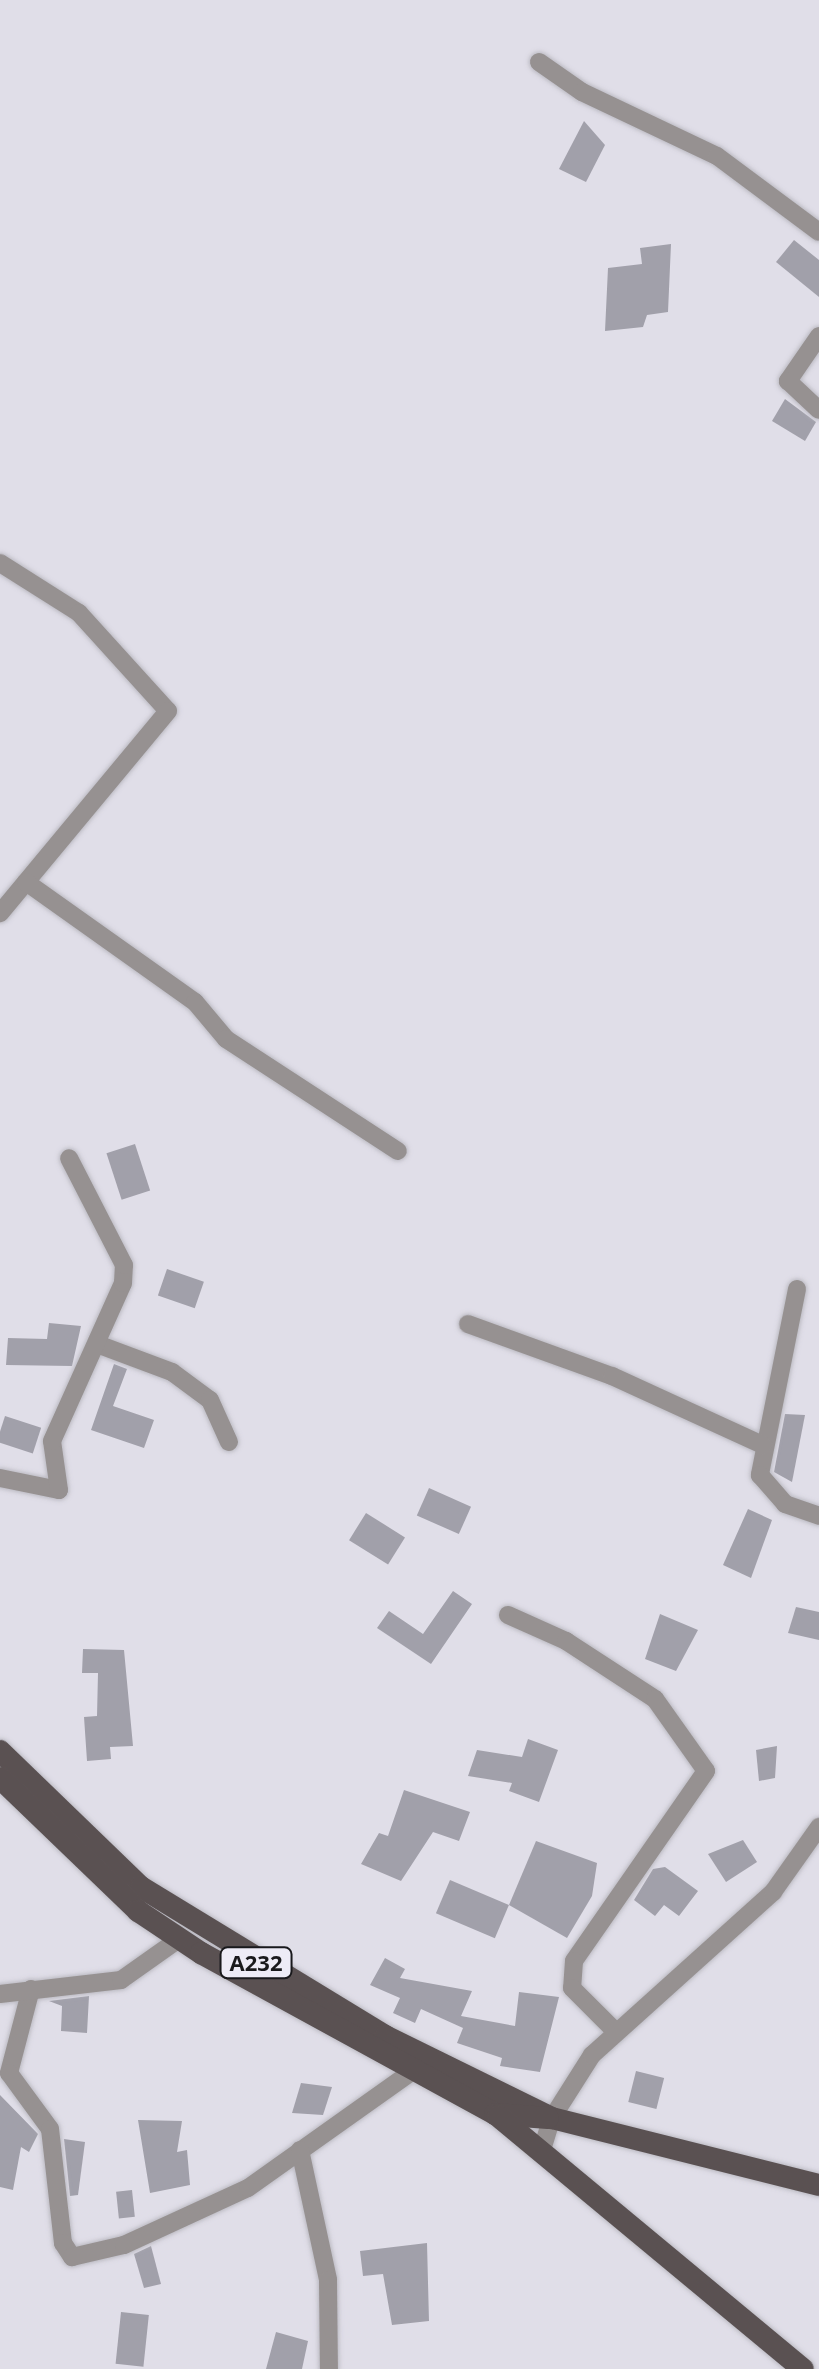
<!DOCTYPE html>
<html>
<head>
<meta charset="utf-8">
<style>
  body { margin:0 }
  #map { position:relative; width:819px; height:2369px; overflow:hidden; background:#e0dee8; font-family:"Open Sans",sans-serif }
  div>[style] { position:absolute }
  .building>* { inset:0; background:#a1a0aa; transform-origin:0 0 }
  .roads { filter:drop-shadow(0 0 2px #bcbbc3) drop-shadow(0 0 2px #bcbbc3) }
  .minor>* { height:18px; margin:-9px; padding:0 9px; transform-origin:9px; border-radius:9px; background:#969191 }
  .major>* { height:22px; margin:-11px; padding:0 11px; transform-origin:11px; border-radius:11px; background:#5a5152 }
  span { translate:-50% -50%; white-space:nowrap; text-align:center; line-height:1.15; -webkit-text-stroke:8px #edebf6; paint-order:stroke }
  .shield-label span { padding:2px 8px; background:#edebf6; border:2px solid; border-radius:8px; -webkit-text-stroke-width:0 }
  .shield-label { font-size:22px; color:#19191c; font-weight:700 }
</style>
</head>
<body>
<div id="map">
  <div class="building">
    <i style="clip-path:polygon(584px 121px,605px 145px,586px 182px,559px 169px)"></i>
    <i style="clip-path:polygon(794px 240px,819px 260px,819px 297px,776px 262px)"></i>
    <i style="clip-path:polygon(671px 244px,668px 312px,647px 315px,643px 327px,605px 331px,608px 268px,642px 264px,640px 248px)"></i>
    <i style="clip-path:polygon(785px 399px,816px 422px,805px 441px,772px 421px)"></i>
    <i style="left:135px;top:1144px;width:49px;height:30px;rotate:72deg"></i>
    <i style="left:167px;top:1269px;width:39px;height:28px;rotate:19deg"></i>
    <i style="clip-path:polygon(49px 1323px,81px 1326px,72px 1366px,6px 1365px,8px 1338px,47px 1339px)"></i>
    <i style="clip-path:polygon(114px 1364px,127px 1369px,113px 1406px,154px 1420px,144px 1448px,91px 1430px)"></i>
    <i style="clip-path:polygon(785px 1414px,805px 1415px,792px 1482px,774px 1472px)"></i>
    <i style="left:5px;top:1416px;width:38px;height:27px;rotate:18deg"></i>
    <i style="left:429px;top:1488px;width:46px;height:30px;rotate:24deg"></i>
    <i style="clip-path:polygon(748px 1509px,772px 1520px,751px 1578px,723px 1565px)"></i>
    <i style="left:366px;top:1513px;width:46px;height:32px;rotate:32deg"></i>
    <i style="clip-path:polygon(453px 1591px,472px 1604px,431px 1664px,377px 1628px,389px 1611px,423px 1634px)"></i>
    <i style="clip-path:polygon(796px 1607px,819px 1612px,819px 1640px,788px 1633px)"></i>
    <i style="clip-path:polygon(660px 1614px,698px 1630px,676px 1671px,645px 1659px)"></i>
    <i style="clip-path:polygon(83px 1649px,124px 1650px,133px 1746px,110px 1747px,111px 1759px,87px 1761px,84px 1717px,97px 1716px,98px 1673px,82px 1673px)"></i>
    <i style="clip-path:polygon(528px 1739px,558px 1750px,539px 1802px,509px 1791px,512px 1783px,468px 1776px,477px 1750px,522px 1757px)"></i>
    <i style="clip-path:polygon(777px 1746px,775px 1778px,759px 1781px,756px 1750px)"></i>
    <i style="clip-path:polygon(404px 1790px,470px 1812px,459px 1841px,433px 1832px,401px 1881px,361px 1864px,379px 1833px,388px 1836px)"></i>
    <i style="clip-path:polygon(743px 1840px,757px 1862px,726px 1882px,708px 1854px)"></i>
    <i style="clip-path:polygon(536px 1841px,597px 1863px,592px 1896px,567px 1938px,509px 1905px)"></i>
    <i style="clip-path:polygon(665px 1867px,698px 1891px,679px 1916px,664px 1905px,655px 1916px,634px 1900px,653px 1869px)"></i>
    <i style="left:450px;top:1880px;width:64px;height:36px;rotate:23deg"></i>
    <i style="clip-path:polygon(385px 1958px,405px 1969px,400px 1978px,472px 1991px,461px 2016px,515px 2026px,519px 1992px,559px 1997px,540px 2072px,500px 2066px,502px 2058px,457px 2043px,463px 2028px,421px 2009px,415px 2023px,393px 2013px,400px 1998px,370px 1985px)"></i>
    <i style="clip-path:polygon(89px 1996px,87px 2033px,61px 2031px,62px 2006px,49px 2001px)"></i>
    <i style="left:636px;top:2071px;width:29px;height:32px;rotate:14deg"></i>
    <i style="clip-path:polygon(301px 2083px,332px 2087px,323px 2115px,292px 2113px)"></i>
    <i style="clip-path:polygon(0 2095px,38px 2134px,29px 2152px,21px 2147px,13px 2190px,0 2187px)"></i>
    <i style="clip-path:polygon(138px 2120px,182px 2121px,177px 2152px,187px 2150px,190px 2185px,150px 2193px)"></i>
    <i style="clip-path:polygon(64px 2139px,85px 2142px,78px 2195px,70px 2196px)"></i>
    <i style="left:132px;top:2190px;width:27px;height:16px;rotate:84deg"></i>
    <i style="clip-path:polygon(427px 2243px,429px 2321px,392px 2325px,383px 2274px,363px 2276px,360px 2251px)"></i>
    <i style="clip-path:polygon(151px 2246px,161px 2284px,144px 2288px,134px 2254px)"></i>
    <i style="left:121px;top:2312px;width:28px;height:52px;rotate:6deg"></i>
    <i style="clip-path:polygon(276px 2332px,308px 2341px,302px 2369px,266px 2369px)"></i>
  </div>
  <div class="roads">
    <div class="minor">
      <i style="left:539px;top:62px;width:52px;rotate:34.9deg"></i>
      <i style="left:582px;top:92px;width:149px;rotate:25.4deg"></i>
      <i style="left:717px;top:156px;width:127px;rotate:36.7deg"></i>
      <i style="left:819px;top:336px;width:55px;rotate:124.6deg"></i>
      <i style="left:788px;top:381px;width:42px;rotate:43.1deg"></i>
      <i style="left:0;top:563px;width:93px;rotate:32.3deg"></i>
      <i style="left:79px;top:613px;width:132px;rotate:47.8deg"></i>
      <i style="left:168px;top:711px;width:263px;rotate:129.7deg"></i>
      <i style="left:26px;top:882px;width:207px;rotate:35.4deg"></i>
      <i style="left:195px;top:1002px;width:48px;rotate:50deg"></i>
      <i style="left:226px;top:1039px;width:205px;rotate:33.1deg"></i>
      <i style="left:797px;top:1289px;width:190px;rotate:101.3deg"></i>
      <i style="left:760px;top:1475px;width:38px;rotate:49deg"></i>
      <i style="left:785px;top:1504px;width:36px;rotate:19deg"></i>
      <i style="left:468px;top:1324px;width:153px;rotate:19.9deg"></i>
      <i style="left:612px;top:1376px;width:166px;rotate:24.6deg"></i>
      <i style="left:97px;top:1344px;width:80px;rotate:20.5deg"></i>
      <i style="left:172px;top:1372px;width:47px;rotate:36.4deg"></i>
      <i style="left:210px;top:1400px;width:46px;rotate:65.7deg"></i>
      <i style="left:0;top:1478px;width:60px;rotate:11.5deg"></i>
      <i style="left:59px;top:1490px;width:49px;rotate:-98.1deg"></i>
      <i style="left:52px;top:1441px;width:173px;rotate:-65.8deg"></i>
      <i style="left:123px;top:1283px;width:18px;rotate:-87deg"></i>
      <i style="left:124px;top:1265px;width:120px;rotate:-117.2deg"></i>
      <i style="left:508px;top:1615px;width:64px;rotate:24.1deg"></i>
      <i style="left:566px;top:1641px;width:106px;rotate:33.1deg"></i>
      <i style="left:655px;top:1699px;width:88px;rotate:54.7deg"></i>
      <i style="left:706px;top:1771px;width:231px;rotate:124.8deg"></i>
      <i style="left:574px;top:1961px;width:27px;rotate:94deg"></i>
      <i style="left:572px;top:1988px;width:61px;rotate:45deg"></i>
      <i style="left:31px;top:1989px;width:87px;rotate:104.7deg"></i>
      <i style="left:9px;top:2073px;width:69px;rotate:53.8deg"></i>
      <i style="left:50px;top:2129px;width:115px;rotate:83.5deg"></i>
      <i style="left:63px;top:2243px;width:17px;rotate:57deg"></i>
      <i style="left:72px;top:2257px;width:53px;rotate:-13deg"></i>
      <i style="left:124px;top:2245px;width:136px;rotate:-24.7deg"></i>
      <i style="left:248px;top:2188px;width:204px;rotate:-35.4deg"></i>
      <i style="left:0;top:1994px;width:122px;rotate:-6.6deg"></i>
      <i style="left:121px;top:1980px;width:71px;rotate:-35.3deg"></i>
      <i style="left:300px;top:2150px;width:133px;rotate:77.8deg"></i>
      <i style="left:328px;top:2280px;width:89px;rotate:89.4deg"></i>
      <i style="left:541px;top:2153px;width:37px;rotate:-73deg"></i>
      <i style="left:552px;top:2118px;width:75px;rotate:-57.6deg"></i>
      <i style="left:592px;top:2055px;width:244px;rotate:-42deg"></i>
      <i style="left:773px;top:1892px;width:80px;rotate:-54.7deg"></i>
    </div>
    <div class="major">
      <i style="left:0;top:1751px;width:196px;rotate:44deg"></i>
      <i style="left:141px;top:1887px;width:286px;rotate:31.4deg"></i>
      <i style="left:385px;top:2036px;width:186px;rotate:26.2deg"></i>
      <i style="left:552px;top:2118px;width:275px;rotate:14.1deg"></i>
      <i style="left:0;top:1778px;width:192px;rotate:43.9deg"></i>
      <i style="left:138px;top:1911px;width:76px;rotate:33.7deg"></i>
      <i style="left:201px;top:1953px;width:335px;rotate:28.7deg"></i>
      <i style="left:495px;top:2114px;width:53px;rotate:4.3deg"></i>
      <i style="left:498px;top:2116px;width:396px;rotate:39.7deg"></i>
    </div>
  </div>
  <div class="shield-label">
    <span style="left:256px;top:1963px">A232</span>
  </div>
</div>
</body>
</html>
